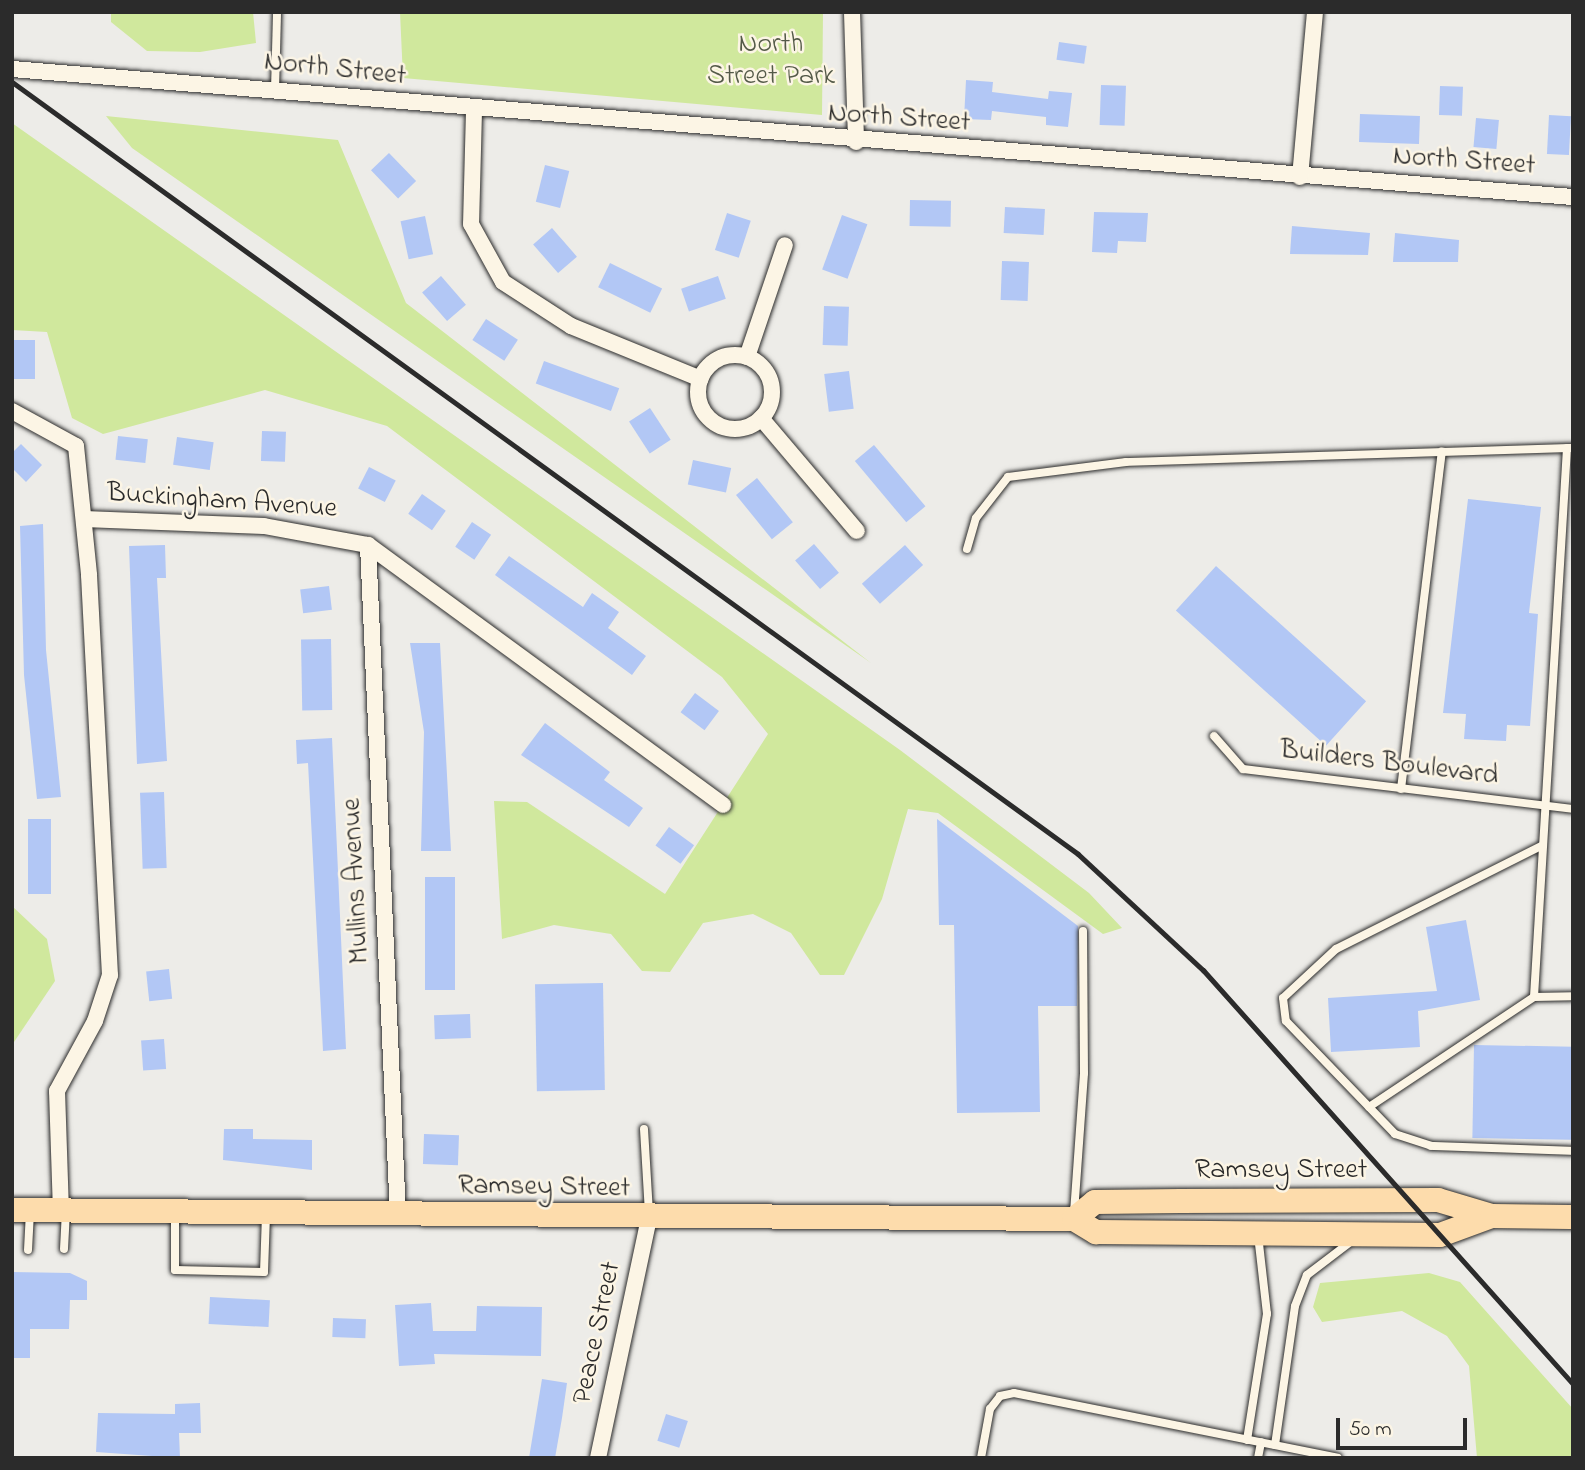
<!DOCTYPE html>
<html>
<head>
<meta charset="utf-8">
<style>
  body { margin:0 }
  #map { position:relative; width:1585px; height:1470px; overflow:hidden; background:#edece8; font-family:"Indie Flower",sans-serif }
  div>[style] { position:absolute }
  .green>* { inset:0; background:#d0e89d }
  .building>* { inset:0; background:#b2c7f5; transform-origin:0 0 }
  .roads { filter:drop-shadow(0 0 2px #2b2b2b) drop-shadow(0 0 2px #2b2b2b) }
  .lane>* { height:8px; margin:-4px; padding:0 4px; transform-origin:4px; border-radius:4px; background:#fcf5e5 }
  .street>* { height:16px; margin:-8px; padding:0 8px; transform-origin:8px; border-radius:8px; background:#fcf5e5 }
  .street>.ring { margin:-8px; padding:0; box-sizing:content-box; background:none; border:16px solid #fcf5e5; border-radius:50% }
  .primary>* { height:24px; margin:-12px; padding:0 12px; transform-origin:12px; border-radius:12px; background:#fddcac }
  .rail>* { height:5px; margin:-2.5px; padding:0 2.5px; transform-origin:2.5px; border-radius:2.5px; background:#2b2b2b }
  span { translate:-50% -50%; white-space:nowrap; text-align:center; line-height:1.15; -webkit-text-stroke:5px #fcf5e5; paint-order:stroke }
  .park-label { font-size:28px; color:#545a48 }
  .street-label { font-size:28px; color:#2b2b2b }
  .frame { position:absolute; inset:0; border:14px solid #2b2b2b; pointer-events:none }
  .scale { position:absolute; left:1336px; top:1418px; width:131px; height:32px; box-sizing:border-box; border:4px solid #2b2b2b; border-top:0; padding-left:9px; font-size:21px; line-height:24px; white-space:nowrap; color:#2b2b2b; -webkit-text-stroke:5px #fcf5e5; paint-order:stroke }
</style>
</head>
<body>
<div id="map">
  <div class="green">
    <i style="clip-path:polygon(111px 12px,253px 12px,256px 43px,200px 52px,147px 51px,111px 22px)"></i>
    <i style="clip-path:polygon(400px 12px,823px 12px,822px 115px,403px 78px)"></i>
    <i style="clip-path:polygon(106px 116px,338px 140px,406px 303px,871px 663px,132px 148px)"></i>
    <i style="clip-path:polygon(12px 123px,900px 750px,1089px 893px,1122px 928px,1103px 934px,938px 813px,908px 809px,882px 899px,844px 975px,820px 975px,791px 933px,753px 914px,703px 923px,670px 972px,642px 971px,611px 934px,554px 925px,502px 939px,494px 801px,527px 802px,665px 894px,768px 734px,722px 677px,387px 426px,265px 390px,103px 434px,72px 418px,47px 332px,12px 330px)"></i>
    <i style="clip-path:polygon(12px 906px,47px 939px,55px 981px,12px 1045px)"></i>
    <i style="clip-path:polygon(1429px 1273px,1460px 1282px,1573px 1409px,1573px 1458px,1477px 1458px,1469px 1366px,1447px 1336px,1402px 1311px,1322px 1322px,1313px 1307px,1320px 1283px)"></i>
  </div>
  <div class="building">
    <i style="left:1059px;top:42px;width:28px;height:18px;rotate:8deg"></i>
    <i style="clip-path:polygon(966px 80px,993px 82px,992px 92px,1048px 99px,1049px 91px,1072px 93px,1068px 127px,1046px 125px,1046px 117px,992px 111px,991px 120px,964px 119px)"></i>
    <i style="left:1101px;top:85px;width:25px;height:40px;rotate:2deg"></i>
    <i style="left:1440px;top:86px;width:23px;height:29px;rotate:2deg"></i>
    <i style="left:1360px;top:114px;width:60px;height:28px;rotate:2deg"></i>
    <i style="left:1549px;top:115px;width:22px;height:39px;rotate:3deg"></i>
    <i style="left:1476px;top:118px;width:23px;height:29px;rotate:5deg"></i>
    <i style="left:389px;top:153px;width:39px;height:25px;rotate:46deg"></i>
    <i style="left:545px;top:165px;width:25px;height:38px;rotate:14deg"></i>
    <i style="left:910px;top:200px;width:41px;height:26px;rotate:1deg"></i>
    <i style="left:1005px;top:207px;width:40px;height:26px;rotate:3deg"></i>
    <i style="clip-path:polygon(1094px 212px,1148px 213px,1146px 242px,1118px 241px,1117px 253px,1092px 252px)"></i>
    <i style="left:727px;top:213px;width:25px;height:39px;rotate:18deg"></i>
    <i style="left:842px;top:215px;width:27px;height:58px;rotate:20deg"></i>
    <i style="left:425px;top:216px;width:39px;height:25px;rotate:78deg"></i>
    <i style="clip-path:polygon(1292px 226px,1370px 233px,1368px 255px,1290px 254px)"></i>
    <i style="left:552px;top:228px;width:38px;height:25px;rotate:49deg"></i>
    <i style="clip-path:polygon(1395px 233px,1459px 240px,1458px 262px,1393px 262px)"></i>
    <i style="left:1002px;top:261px;width:27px;height:39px;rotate:2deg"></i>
    <i style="left:610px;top:263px;width:58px;height:27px;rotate:26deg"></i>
    <i style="left:441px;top:276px;width:38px;height:25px;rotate:49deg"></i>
    <i style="left:718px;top:276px;width:24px;height:39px;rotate:71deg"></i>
    <i style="left:824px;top:306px;width:25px;height:39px;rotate:2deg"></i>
    <i style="left:486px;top:319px;width:38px;height:25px;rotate:33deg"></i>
    <i style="left:12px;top:340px;width:23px;height:39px"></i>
    <i style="left:544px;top:361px;width:80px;height:24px;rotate:20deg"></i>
    <i style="left:849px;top:371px;width:38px;height:25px;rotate:83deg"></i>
    <i style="left:650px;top:408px;width:38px;height:25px;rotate:57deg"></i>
    <i style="left:262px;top:431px;width:24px;height:30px;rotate:2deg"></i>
    <i style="left:118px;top:436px;width:30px;height:24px;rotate:6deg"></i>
    <i style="left:177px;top:437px;width:37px;height:28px;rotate:8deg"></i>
    <i style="clip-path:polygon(21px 444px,42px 465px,26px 482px,12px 468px,12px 453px)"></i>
    <i style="left:874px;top:445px;width:80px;height:25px;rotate:50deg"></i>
    <i style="left:693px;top:460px;width:39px;height:25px;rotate:12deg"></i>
    <i style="left:369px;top:467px;width:30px;height:24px;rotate:27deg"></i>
    <i style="left:757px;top:478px;width:57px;height:27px;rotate:51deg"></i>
    <i style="left:422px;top:494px;width:29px;height:24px;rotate:35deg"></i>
    <i style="clip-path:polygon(1468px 499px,1541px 507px,1529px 613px,1538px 614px,1530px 726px,1507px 725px,1506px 741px,1464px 739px,1466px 714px,1443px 713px)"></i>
    <i style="left:472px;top:522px;width:23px;height:30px;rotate:34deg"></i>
    <i style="clip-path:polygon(43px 524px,46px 650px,61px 797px,37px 799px,24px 675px,20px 526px)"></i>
    <i style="left:814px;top:544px;width:38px;height:25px;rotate:49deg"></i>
    <i style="clip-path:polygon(165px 545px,166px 578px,157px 578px,167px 761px,137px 764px,129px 546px)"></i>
    <i style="left:905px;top:545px;width:27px;height:58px;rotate:48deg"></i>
    <i style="clip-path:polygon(509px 556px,583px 607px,592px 593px,619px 612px,608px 628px,646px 656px,632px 675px,495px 575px)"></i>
    <i style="left:1216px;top:566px;width:202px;height:60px;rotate:42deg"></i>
    <i style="left:329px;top:586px;width:24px;height:29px;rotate:83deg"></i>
    <i style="left:331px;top:639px;width:71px;height:30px;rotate:89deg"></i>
    <i style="clip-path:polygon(410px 643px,440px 643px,451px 851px,421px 851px,424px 732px)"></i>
    <i style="left:695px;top:693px;width:30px;height:24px;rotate:37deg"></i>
    <i style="clip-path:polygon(545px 723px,610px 772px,604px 780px,643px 808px,629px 827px,521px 755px)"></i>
    <i style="clip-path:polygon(332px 738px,346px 1049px,323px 1051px,308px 763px,297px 764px,296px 740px)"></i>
    <i style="left:164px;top:792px;width:76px;height:24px;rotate:88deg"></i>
    <i style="left:51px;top:819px;width:75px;height:23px;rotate:90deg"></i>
    <i style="clip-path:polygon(937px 819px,1078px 926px,1077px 1006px,1038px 1006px,1040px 1112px,957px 1113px,954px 925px,939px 925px)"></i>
    <i style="left:669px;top:827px;width:31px;height:23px;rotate:36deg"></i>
    <i style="left:425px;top:877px;width:30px;height:113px"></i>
    <i style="clip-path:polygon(1466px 920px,1480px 1000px,1418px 1011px,1420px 1047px,1331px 1052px,1328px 998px,1437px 991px,1426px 927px)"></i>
    <i style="left:169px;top:969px;width:30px;height:23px;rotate:84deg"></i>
    <i style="left:603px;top:983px;width:107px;height:68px;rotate:89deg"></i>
    <i style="left:470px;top:1014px;width:24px;height:36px;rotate:88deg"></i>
    <i style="left:164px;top:1039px;width:30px;height:23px;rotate:86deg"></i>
    <i style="left:1474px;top:1045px;width:99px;height:93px;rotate:1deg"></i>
    <i style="clip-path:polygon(224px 1129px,253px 1129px,253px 1139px,312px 1140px,312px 1170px,223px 1160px)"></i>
    <i style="left:424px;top:1134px;width:35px;height:30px;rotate:2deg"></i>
    <i style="clip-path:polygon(12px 1272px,70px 1273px,87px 1281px,87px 1300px,70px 1300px,69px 1329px,30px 1329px,30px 1358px,12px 1358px)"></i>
    <i style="left:210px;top:1297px;width:60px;height:27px;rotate:3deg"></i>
    <i style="clip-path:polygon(431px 1303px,433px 1331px,476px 1331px,477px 1306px,542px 1307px,541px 1356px,434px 1354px,435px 1364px,399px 1366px,395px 1305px)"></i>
    <i style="left:333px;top:1318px;width:33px;height:19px;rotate:2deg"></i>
    <i style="clip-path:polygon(542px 1379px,567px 1383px,562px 1418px,555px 1458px,529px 1458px)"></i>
    <i style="clip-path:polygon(200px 1403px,201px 1433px,179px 1433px,180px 1458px,96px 1452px,98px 1413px,175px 1414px,175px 1404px)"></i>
    <i style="left:666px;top:1414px;width:23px;height:28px;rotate:18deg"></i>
  </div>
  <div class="roads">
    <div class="lane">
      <i style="left:275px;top:90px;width:78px;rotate:-88.5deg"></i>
      <i style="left:1567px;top:448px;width:550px;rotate:93.44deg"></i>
      <i style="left:1534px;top:997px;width:39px;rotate:-1deg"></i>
      <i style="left:967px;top:549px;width:32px;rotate:-74deg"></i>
      <i style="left:976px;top:518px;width:52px;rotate:-52deg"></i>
      <i style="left:1008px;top:477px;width:119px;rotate:-7.2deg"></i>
      <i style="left:1126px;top:462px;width:447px;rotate:-1.8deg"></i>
      <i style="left:1214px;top:736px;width:44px;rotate:48.7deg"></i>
      <i style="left:1243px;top:769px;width:332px;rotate:6.9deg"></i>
      <i style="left:1401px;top:789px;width:340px;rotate:-83.1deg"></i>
      <i style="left:1541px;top:846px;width:229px;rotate:153.3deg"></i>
      <i style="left:1336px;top:949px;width:72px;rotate:137.2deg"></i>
      <i style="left:1283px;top:998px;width:23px;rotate:83deg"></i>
      <i style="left:1286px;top:1021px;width:157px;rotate:46deg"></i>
      <i style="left:1395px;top:1134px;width:38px;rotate:18deg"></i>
      <i style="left:1431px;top:1146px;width:142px;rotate:2deg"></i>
      <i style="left:1369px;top:1107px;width:198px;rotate:-33.7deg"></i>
      <i style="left:644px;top:1129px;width:84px;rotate:86.6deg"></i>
      <i style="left:1074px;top:1213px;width:140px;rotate:-85.9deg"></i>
      <i style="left:1084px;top:1073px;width:142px;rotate:-90.4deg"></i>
      <i style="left:175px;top:1215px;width:55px;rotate:90deg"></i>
      <i style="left:175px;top:1270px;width:89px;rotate:1.3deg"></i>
      <i style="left:264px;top:1272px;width:56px;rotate:-88deg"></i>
      <i style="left:64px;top:1249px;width:36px;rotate:-87deg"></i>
      <i style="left:28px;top:1250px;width:36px;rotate:-87deg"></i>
      <i style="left:1247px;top:1440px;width:128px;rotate:-81deg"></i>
      <i style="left:1267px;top:1314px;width:80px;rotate:-96.5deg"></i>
      <i style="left:1275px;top:1445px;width:140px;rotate:-81.8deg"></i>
      <i style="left:1295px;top:1306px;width:33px;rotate:-69deg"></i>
      <i style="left:1307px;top:1275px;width:58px;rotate:-37.3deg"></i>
      <i style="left:981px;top:1458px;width:50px;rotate:-79.6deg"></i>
      <i style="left:990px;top:1409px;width:16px;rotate:-52deg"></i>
      <i style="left:1000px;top:1396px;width:14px;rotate:-12deg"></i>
      <i style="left:1014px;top:1393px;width:330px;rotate:11.3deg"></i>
      <i style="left:1258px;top:1458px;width:16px;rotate:-79deg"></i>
    </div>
    <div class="street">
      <i style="left:852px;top:12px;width:130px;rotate:88.2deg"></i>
      <i style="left:12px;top:69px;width:1566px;rotate:4.69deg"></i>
      <i style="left:474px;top:111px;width:113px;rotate:91.5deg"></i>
      <i style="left:471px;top:224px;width:66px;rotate:61.1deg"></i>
      <i style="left:503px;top:282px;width:81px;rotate:32.9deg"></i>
      <i style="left:571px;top:326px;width:140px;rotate:22.2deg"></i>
      <i style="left:1300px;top:177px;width:166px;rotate:-84.8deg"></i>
      <i class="ring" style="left:698px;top:355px;width:58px;height:58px"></i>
      <i style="left:747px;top:357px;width:118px;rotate:-71.3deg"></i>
      <i style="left:12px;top:411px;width:73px;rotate:28.7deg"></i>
      <i style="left:76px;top:446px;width:130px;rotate:84.2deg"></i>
      <i style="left:89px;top:575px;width:401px;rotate:87deg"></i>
      <i style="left:110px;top:975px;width:48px;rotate:108.1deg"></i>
      <i style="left:95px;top:1021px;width:80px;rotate:118.5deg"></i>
      <i style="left:57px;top:1091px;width:120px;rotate:88.1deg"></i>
      <i style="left:761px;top:418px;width:148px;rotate:49.7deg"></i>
      <i style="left:84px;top:519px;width:180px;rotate:2.2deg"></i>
      <i style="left:264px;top:526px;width:106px;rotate:10.4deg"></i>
      <i style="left:368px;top:545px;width:440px;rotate:36.2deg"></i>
      <i style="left:368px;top:545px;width:672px;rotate:87.44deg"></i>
      <i style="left:598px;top:1458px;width:244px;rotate:-78deg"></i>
    </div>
    <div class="primary">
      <i style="left:12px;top:1210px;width:1062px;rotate:0.49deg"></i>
      <i style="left:1074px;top:1219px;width:26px;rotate:31deg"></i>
      <i style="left:1096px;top:1232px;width:344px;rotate:0.5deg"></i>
      <i style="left:1440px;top:1235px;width:55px;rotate:-20.1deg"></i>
      <i style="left:1074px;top:1219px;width:27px;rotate:-39deg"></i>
      <i style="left:1095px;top:1202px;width:85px;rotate:-0.7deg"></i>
      <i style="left:1180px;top:1201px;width:258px;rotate:-0.2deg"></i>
      <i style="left:1438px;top:1200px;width:56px;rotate:16.5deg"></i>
      <i style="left:1492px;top:1216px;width:81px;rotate:0.7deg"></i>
    </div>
  </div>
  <div class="rail">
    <i style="left:12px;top:82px;width:1316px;rotate:35.91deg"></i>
    <i style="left:1078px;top:854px;width:171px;rotate:42.9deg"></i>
    <i style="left:1203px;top:970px;width:555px;rotate:48.21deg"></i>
  </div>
  <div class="park-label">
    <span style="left:771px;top:61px">North<br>Street Park</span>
  </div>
  <div class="street-label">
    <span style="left:335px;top:70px;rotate:6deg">North Street</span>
    <span style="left:899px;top:119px;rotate:4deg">North Street</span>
    <span style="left:1464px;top:162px;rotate:4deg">North Street</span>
    <span style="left:222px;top:502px;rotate:4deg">Buckingham Avenue</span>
    <span style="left:1389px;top:764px;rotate:7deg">Builders Boulevard</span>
    <span style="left:357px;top:881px;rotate:-93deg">Mullins Avenue</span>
    <span style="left:1281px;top:1171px">Ramsey Street</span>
    <span style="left:544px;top:1188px;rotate:1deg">Ramsey Street</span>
    <span style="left:598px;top:1333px;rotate:-78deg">Peace Street</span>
  </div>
  <div class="frame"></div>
  <div class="scale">50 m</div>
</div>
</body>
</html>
